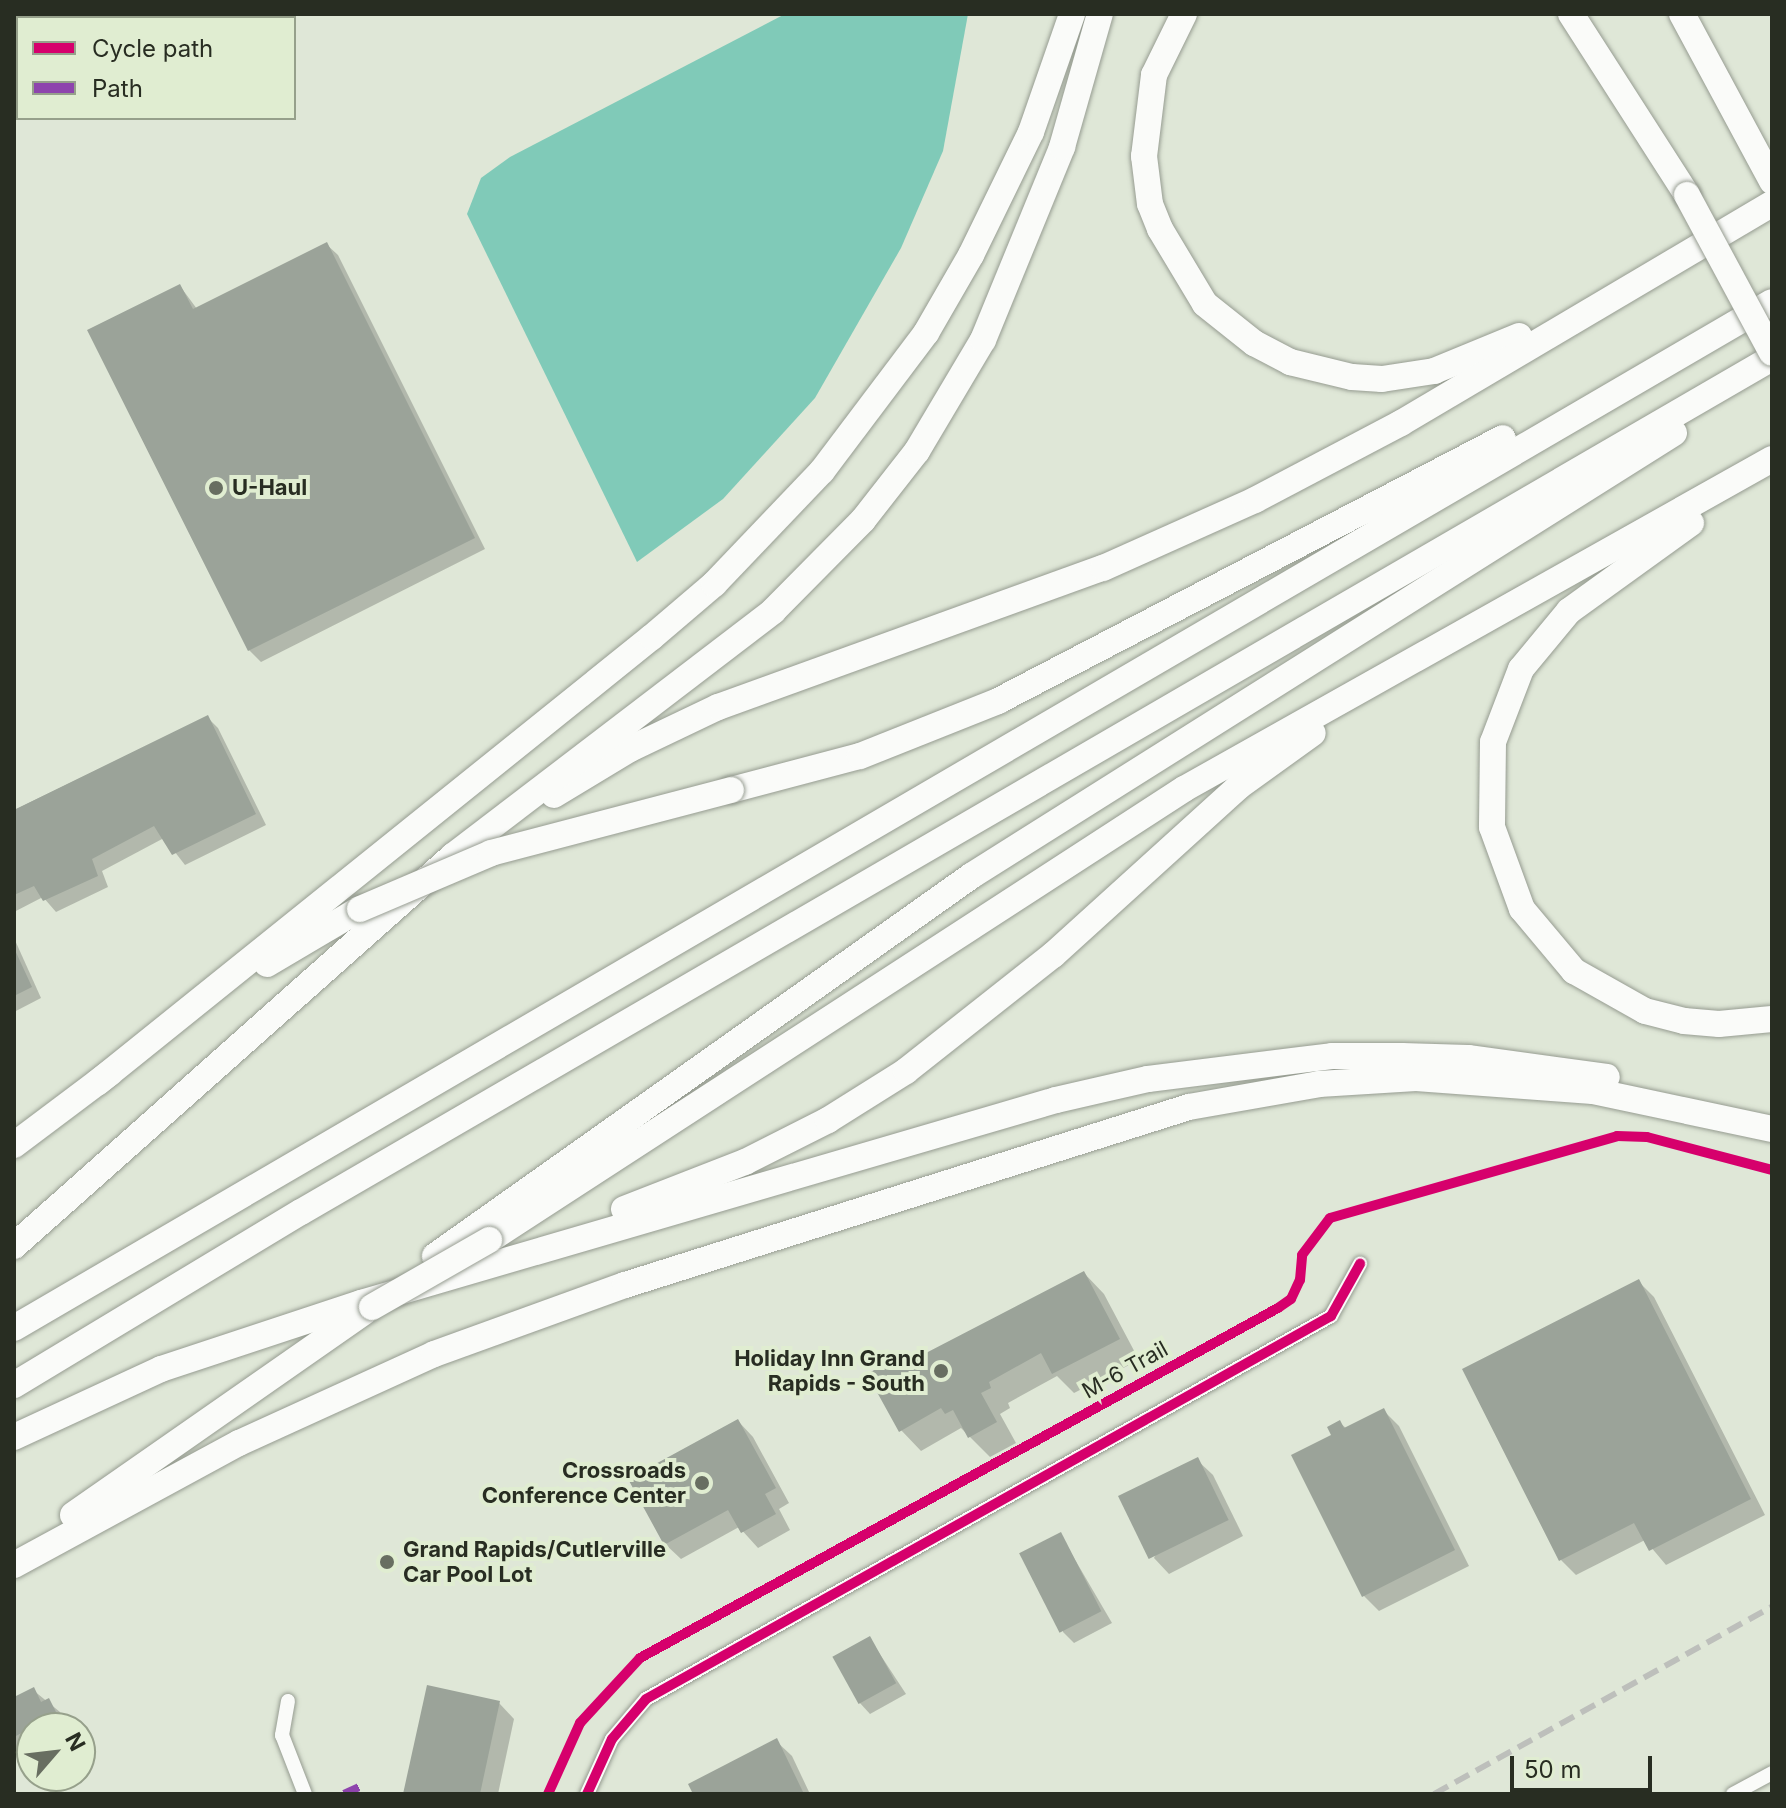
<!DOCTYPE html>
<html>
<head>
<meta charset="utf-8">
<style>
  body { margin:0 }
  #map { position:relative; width:1786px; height:1808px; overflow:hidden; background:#dfe7d7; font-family:Inter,sans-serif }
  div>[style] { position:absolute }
  .water>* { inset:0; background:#80cab8 }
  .shadow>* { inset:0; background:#0003 }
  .building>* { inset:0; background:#9ba399; transform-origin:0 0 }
  .roads { filter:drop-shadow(0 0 2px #969c91) drop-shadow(0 0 2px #969c91) }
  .street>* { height:14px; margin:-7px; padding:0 7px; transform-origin:7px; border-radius:7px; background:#fafbf9 }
  .highway>* { height:26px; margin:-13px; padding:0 13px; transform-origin:13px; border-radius:13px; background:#fafbf9 }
  .rail>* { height:6px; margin-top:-3px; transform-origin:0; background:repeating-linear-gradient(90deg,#bdbfbb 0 16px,transparent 0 24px) }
  .bridges { filter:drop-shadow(0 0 2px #969c91) drop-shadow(0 0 2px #969c91) }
  .highway-bridge>* { height:26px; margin:-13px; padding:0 13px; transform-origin:13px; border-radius:13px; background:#fafbf9 }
  .quiet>* { height:8px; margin-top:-4px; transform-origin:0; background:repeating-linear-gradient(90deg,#8e44ad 0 16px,transparent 0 24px) }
  .cycleway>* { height:10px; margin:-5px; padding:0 5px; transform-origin:5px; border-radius:5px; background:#d6006c }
  .dots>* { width:22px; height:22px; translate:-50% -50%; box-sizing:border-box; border:4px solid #e0edd1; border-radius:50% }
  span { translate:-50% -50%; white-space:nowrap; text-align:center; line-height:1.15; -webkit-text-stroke:8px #e0edd1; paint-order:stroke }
  .poi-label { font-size:22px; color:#282d22; font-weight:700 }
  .left { translate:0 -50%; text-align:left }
  .right { translate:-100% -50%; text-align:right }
  .street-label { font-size:22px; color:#282d22 }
  .frame { position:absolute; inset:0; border:16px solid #282d22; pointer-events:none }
  .legend { position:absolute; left:16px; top:16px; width:280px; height:104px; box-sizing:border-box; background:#e0edd1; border:2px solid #96a08b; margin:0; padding:10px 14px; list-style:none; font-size:24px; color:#282d22 }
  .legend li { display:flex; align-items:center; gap:16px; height:40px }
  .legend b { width:40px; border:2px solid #96a08b }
  .north { position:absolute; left:16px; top:1712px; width:80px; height:80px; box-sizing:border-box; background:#e0edd1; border:2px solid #96a08b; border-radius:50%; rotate:62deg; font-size:22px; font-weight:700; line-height:32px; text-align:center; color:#282d22 }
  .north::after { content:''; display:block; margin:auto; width:28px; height:36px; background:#686e61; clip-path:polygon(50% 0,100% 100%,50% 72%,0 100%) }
  .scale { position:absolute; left:1510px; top:1756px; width:142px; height:36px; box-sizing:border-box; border:4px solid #282d22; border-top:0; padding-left:10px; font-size:24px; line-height:28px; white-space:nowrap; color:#282d22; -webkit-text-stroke:6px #e0edd1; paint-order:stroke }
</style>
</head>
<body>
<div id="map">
  <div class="water">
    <i style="clip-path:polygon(785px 14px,968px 14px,943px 151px,901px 248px,815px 398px,723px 499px,637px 562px,467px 214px,481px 178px,510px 157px)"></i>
  </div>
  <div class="shadow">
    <i style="clip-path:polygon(91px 14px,134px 14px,126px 18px)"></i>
    <i style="clip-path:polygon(326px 244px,338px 255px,485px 549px,261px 662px,249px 650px,180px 286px,197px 309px)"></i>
    <i style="clip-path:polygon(207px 717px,218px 728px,266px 825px,185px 865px,164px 838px,102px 871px,108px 887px,56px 912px,43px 897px,14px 912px,14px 810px)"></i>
    <i style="clip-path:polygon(14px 938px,41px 998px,14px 1012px)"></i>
    <i style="clip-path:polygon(1084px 1273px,1104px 1294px,1139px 1360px,1074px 1393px,1057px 1376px,1008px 1403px,1010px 1408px,1000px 1414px,1016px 1443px,990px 1457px,961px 1428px,921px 1451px,901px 1430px,892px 1363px,898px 1369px)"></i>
    <i style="clip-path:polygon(1639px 1282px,1654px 1297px,1765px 1515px,1666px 1565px,1645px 1540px,1576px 1575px,1561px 1560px)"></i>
    <i style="clip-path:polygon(1384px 1411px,1399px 1426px,1469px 1566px,1379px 1611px,1364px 1596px,1334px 1436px,1339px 1422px,1347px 1429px)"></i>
    <i style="clip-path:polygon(738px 1421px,753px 1437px,789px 1503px,779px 1509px,790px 1530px,758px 1548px,739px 1527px,681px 1559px,665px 1544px)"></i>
    <i style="clip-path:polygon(1197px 1460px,1213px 1475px,1243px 1536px,1169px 1574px,1154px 1558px)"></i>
    <i style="clip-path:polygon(1060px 1534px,1112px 1623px,1074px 1643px,1063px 1632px)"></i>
    <i style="clip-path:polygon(870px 1639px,906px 1694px,870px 1714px,859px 1702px)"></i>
    <i style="clip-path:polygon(33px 1690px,60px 1712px,67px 1726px,32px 1728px,32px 1745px,14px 1755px,14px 1698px)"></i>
    <i style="clip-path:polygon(499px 1703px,514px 1719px,498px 1794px,405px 1794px)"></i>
    <i style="clip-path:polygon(776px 1741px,792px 1756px,810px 1794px,695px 1794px)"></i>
  </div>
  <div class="building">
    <i style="clip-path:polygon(327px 242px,475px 538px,248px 651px,87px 330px,180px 284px,193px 309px)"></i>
    <i style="clip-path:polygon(208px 715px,256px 814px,172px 855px,154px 826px,92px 859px,98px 876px,43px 901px,34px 886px,14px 895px,14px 810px)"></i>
    <i style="clip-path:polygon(14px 948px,32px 987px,14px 996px)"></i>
    <i style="clip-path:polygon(1084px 1271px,1120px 1339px,1052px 1374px,1041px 1353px,989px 1382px,991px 1388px,981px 1393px,997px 1422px,968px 1438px,953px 1410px,945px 1414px,941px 1408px,899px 1432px,867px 1374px,892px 1360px,897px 1368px)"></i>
    <i style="clip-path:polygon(1639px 1279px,1751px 1499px,1649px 1551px,1634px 1523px,1559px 1561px,1462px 1369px)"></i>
    <i style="clip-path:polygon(1384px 1408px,1455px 1550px,1362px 1597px,1291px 1455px,1331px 1435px,1327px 1427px,1340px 1420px,1344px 1428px)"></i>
    <i style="clip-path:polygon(738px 1419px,776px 1488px,765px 1494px,776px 1514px,741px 1533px,728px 1510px,664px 1545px,628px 1479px)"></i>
    <i style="left:1198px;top:1457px;width:70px;height:89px;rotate:64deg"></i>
    <i style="left:1061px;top:1532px;width:89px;height:47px;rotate:63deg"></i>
    <i style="left:870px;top:1636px;width:54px;height:43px;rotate:61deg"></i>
    <i style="clip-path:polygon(427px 1685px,500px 1701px,480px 1794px,403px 1794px)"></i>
    <i style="clip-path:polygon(34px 1687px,41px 1702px,49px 1698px,57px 1714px,14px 1737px,14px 1697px)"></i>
    <i style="clip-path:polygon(777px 1738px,804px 1794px,693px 1794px,688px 1784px)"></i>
  </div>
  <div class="roads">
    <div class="street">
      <i style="left:288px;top:1701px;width:35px;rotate:100deg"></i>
      <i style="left:282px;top:1735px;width:63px;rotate:68.7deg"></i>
      <i style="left:587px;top:1794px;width:60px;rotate:-65.6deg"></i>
      <i style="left:612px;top:1739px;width:52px;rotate:-49.6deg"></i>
      <i style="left:646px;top:1699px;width:785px;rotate:-29.21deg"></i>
      <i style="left:1331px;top:1316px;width:60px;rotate:-60.9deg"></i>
      <i style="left:1733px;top:1794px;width:44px;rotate:-28.3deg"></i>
    </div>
    <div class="highway">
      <i style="left:1184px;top:14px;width:68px;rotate:116.2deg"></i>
      <i style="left:1154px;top:75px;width:82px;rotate:97deg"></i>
      <i style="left:1144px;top:156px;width:48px;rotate:82.9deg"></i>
      <i style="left:1150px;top:204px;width:27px;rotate:68deg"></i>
      <i style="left:1160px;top:229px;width:87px;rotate:59deg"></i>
      <i style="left:1205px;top:304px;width:63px;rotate:38.5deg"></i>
      <i style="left:1254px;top:343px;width:41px;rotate:27.8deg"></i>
      <i style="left:1290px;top:362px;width:64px;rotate:13.6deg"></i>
      <i style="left:1352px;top:377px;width:30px;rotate:4deg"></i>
      <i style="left:1382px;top:379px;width:53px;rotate:-8.7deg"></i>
      <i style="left:1434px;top:371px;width:92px;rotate:-22.4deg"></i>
      <i style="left:1571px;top:14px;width:215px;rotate:57.3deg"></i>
      <i style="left:1682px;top:14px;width:190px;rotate:61.7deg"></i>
      <i style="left:1691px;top:523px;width:150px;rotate:144.2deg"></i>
      <i style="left:1569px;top:611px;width:75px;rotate:129.6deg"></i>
      <i style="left:1521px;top:669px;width:78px;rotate:111deg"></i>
      <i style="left:1493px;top:742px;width:85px;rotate:90.7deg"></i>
      <i style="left:1492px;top:827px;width:87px;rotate:69.9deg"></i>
      <i style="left:1522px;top:909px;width:81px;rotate:50deg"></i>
      <i style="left:1574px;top:971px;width:81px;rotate:29.4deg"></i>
      <i style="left:1645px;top:1011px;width:40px;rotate:14.4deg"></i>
      <i style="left:1684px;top:1021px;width:35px;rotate:5deg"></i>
      <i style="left:1719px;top:1024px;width:53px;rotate:-5.4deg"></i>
      <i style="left:731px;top:790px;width:133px;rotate:-14.8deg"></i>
      <i style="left:860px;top:756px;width:149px;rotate:-21.7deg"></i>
      <i style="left:998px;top:701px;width:569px;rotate:-27.51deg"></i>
      <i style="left:554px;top:795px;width:89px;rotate:-31.2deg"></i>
      <i style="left:630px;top:749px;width:98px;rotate:-25.5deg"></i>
      <i style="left:718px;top:707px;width:409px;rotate:-19.9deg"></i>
      <i style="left:1103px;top:568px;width:167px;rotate:-24.1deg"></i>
      <i style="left:1255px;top:500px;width:165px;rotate:-27.8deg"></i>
      <i style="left:1401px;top:423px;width:431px;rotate:-30.6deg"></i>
      <i style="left:267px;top:964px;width:108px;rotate:-30.6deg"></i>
      <i style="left:97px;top:1083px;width:712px;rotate:-38.79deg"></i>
      <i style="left:652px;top:637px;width:82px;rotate:-40.5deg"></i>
      <i style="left:714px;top:584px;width:156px;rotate:-46.3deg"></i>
      <i style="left:822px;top:471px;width:173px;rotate:-53deg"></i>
      <i style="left:926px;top:333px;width:90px;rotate:-60deg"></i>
      <i style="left:971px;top:255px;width:137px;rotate:-64deg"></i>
      <i style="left:1031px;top:132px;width:125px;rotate:-70.8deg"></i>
      <i style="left:14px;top:1145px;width:120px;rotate:-36.9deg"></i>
      <i style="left:624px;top:1209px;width:130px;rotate:-21.2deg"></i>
      <i style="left:745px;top:1162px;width:93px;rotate:-26.8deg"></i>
      <i style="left:828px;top:1120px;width:92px;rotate:-32.1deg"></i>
      <i style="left:906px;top:1071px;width:187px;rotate:-38.3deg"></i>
      <i style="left:1053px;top:955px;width:250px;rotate:-42.2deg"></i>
      <i style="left:1238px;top:787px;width:92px;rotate:-35.8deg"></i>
      <i style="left:489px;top:1240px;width:829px;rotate:-32.98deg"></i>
      <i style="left:1184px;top:789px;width:674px;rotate:-29.3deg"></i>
      <i style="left:14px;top:1246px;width:587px;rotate:-41.62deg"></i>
      <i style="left:453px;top:856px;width:403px;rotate:-37.4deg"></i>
      <i style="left:773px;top:611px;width:128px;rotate:-45.3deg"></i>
      <i style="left:863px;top:520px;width:88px;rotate:-52deg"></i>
      <i style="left:917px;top:451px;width:129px;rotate:-59.3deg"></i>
      <i style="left:983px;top:340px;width:209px;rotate:-67.7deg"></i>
      <i style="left:1062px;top:147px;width:138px;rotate:-74.1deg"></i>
      <i style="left:435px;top:1256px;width:657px;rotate:-35.33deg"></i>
      <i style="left:971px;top:876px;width:831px;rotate:-32.22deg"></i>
      <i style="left:14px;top:1328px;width:2035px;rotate:-30.27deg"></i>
      <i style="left:14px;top:1385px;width:335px;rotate:-31.1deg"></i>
      <i style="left:301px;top:1212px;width:1701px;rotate:-30.14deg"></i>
      <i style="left:14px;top:1437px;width:162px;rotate:-24.8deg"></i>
      <i style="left:161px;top:1369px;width:211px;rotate:-18.3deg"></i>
      <i style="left:361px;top:1303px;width:724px;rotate:-16.28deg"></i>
      <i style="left:1056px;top:1100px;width:94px;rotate:-12.9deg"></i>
      <i style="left:1148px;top:1079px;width:185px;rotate:-7.1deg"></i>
      <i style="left:1332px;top:1056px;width:70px"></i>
      <i style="left:1402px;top:1056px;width:66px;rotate:1.7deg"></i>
      <i style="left:1468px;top:1058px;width:140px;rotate:7.8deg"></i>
      <i style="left:73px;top:1515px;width:356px;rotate:-34.9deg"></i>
      <i style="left:14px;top:1565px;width:256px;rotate:-28.5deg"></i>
      <i style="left:239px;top:1443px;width:214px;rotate:-24.5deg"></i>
      <i style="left:434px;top:1354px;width:203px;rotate:-19.9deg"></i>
      <i style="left:625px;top:1285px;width:591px;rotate:-17.52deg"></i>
      <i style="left:1189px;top:1107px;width:132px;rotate:-10deg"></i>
      <i style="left:1319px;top:1084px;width:97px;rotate:-3.5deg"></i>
      <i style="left:1416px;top:1078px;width:177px;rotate:4.2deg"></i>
      <i style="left:1593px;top:1091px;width:183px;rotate:12deg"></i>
    </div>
  </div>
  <div class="rail">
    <i style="left:1434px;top:1794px;width:386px;rotate:-29deg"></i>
  </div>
  <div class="bridges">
    <div class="highway-bridge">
      <i style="left:1687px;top:195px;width:179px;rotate:61.7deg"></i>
      <i style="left:360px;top:909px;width:142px;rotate:-23.1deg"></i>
      <i style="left:491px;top:853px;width:248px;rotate:-14.7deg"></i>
      <i style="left:372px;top:1307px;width:135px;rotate:-29.8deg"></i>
    </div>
  </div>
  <div class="quiet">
    <i style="left:344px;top:1794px;width:17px;rotate:-25deg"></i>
  </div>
  <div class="cycleway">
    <i style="left:548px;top:1794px;width:78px;rotate:-65.7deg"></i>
    <i style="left:580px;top:1723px;width:88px;rotate:-47.3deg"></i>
    <i style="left:640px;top:1658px;width:728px;rotate:-28.75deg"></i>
    <i style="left:1278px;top:1308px;width:16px;rotate:-35deg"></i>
    <i style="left:1291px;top:1299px;width:21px;rotate:-65deg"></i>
    <i style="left:1300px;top:1280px;width:25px;rotate:-85deg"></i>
    <i style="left:1302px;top:1255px;width:46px;rotate:-52.9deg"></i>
    <i style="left:1330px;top:1218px;width:298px;rotate:-15.9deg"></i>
    <i style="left:1617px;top:1136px;width:30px;rotate:2deg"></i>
    <i style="left:1647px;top:1137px;width:129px;rotate:14.8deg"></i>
    <i style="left:587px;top:1794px;width:60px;rotate:-65.6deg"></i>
    <i style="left:612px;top:1739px;width:52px;rotate:-49.6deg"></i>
    <i style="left:646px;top:1699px;width:785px;rotate:-29.21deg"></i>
    <i style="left:1331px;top:1316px;width:60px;rotate:-60.9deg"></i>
  </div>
  <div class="dots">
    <i style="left:216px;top:488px;background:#686e61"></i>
    <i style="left:941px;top:1371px;background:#686e61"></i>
    <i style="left:702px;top:1483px;background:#686e61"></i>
    <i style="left:387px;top:1562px;background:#686e61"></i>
  </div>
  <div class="poi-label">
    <span class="left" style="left:232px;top:488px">U-Haul</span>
    <span class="right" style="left:925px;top:1371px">Holiday Inn Grand<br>Rapids - South</span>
    <span class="right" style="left:686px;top:1483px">Crossroads<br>Conference Center</span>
    <span class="left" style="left:403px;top:1562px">Grand Rapids/Cutlerville<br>Car Pool Lot</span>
  </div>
  <div class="street-label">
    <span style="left:1125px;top:1370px;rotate:-29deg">M-6 Trail</span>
  </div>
  <div class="frame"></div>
  <ul class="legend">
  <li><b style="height:10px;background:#d6006c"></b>Cycle path</li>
  <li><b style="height:10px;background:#8e44ad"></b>Path</li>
  </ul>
  <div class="north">N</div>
  <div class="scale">50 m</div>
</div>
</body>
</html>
